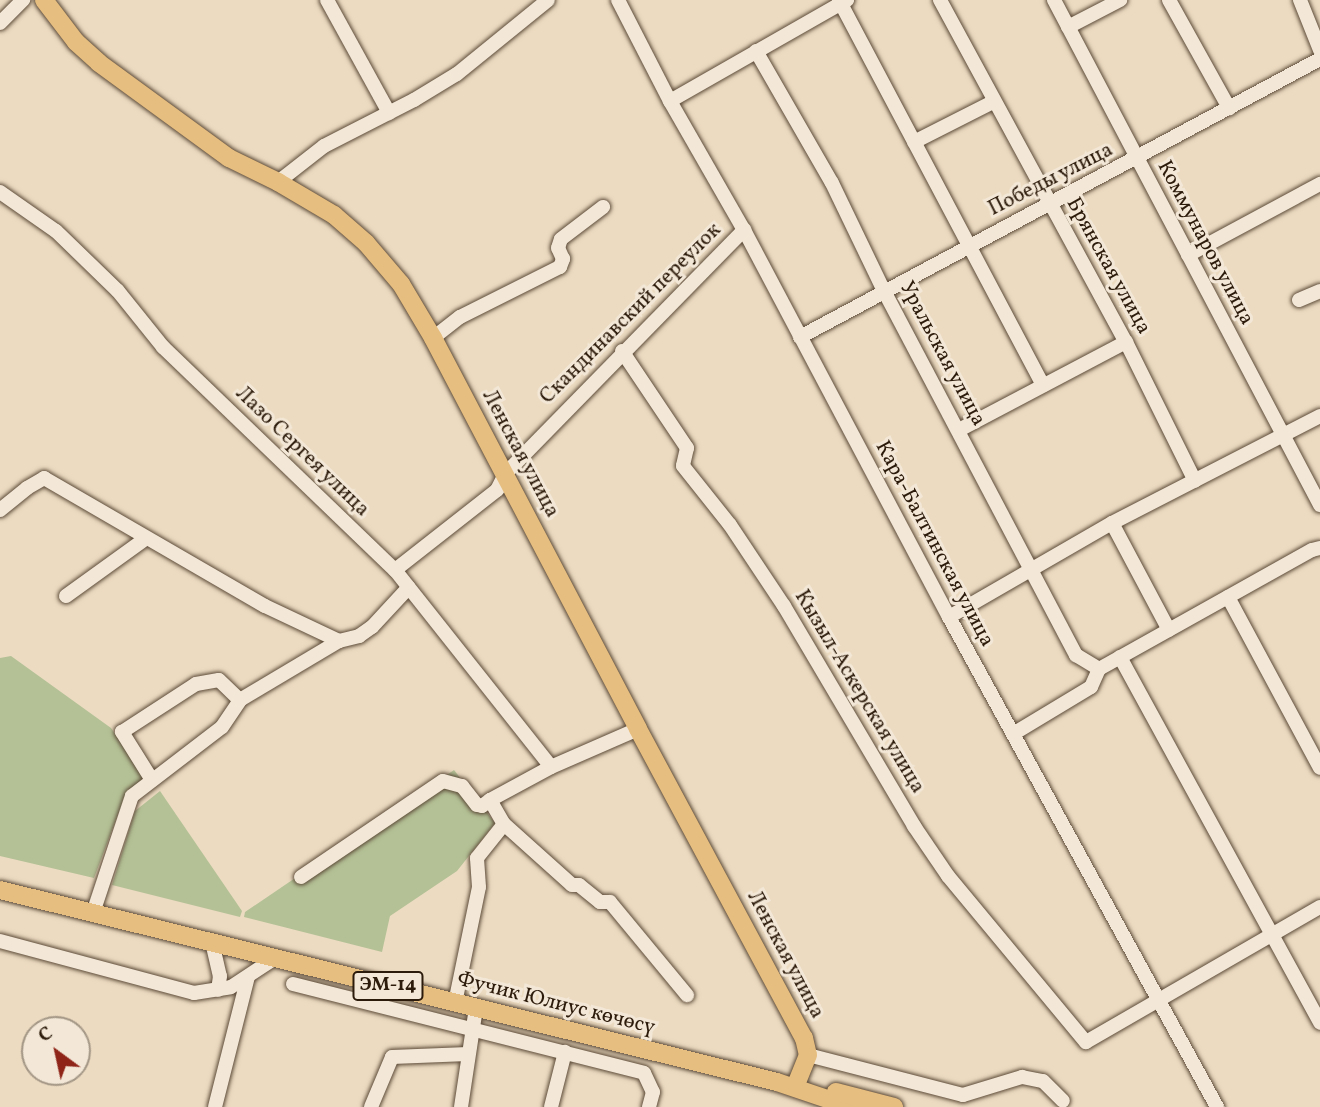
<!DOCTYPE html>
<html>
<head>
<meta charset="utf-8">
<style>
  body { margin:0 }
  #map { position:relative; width:1320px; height:1107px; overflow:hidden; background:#ecdbc1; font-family:Vollkorn,serif }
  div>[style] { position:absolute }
  .green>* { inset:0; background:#b4c196 }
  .roads { filter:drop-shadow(0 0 2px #5c4a38) drop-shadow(0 0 2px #5c4a38) }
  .minor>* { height:14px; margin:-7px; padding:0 7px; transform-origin:7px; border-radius:7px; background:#f3e8d7 }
  .major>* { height:18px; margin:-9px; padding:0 9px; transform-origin:9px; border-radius:9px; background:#e6be80 }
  span { translate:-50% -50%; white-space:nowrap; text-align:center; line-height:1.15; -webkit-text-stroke:6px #f3e8d7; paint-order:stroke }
  .shield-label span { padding:2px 5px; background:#f3e8d7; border:2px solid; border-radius:5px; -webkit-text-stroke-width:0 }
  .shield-label { font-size:19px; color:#2c1a0a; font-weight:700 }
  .street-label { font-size:21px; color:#2c1a0a }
  .north { position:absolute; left:21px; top:1016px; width:70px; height:70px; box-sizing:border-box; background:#f3e8d7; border:2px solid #a39685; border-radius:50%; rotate:327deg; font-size:19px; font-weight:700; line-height:28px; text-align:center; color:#2c1a0a }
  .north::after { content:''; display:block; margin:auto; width:24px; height:32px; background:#8f2418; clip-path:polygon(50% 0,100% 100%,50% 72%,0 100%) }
</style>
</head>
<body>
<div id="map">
  <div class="green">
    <i style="clip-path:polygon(11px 656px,111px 728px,145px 779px,126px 793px,94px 878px,0 856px,0 658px)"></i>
    <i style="clip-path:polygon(454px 770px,495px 823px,457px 871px,390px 916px,382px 952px,244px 917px,245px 912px)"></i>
    <i style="clip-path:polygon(160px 791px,242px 911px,240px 917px,112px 885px,135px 811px)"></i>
  </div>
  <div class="roads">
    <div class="minor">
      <i style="left:327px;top:0;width:129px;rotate:61.2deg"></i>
      <i style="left:618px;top:0;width:114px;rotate:62.8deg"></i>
      <i style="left:670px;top:101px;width:149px;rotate:60.2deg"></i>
      <i style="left:744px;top:230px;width:438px;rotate:62.1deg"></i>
      <i style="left:949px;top:617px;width:559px;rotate:61.32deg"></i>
      <i style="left:839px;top:0;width:436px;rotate:62.1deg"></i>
      <i style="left:940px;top:0;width:389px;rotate:61.5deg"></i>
      <i style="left:1126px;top:342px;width:155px;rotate:63.6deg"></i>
      <i style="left:1054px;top:0;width:571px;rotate:62.22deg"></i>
      <i style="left:1169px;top:0;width:124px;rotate:60.9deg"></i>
      <i style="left:1300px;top:0;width:54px;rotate:68.2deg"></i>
      <i style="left:0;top:23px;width:33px;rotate:-45deg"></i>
      <i style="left:1068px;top:27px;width:59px;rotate:-27.4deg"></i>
      <i style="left:756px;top:51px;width:152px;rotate:60.1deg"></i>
      <i style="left:832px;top:183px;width:120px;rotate:64.3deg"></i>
      <i style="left:884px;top:291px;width:412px;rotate:62.2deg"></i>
      <i style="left:1076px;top:655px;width:27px;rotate:31deg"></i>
      <i style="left:670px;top:101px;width:204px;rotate:-29.7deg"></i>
      <i style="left:914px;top:142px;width:89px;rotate:-26.9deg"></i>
      <i style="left:278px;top:182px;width:58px;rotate:-38deg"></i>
      <i style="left:324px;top:146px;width:101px;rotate:-27.1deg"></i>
      <i style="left:414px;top:100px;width:50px;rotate:-31.2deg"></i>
      <i style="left:457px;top:74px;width:117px;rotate:-39.1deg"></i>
      <i style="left:0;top:192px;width:68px;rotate:34.9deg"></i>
      <i style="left:56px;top:231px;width:86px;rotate:44.1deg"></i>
      <i style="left:118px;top:291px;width:72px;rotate:51.2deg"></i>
      <i style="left:163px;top:347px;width:322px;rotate:43.9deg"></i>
      <i style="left:395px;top:570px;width:251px;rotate:51.6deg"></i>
      <i style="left:1188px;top:255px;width:150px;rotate:-28.3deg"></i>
      <i style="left:1299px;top:300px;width:23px;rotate:-23deg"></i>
      <i style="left:800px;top:337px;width:590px;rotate:-28.13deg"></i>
      <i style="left:433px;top:338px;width:34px;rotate:-38deg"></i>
      <i style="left:460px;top:317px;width:112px;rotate:-26.6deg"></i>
      <i style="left:560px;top:267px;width:9px;rotate:-69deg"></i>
      <i style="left:563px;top:259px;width:12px;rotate:-114deg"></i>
      <i style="left:558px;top:248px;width:9px;rotate:-72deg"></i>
      <i style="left:561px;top:239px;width:53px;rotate:-37.3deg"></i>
      <i style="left:622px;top:351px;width:117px;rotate:56.2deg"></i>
      <i style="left:687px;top:448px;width:18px;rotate:103deg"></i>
      <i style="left:683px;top:466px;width:75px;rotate:51.5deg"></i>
      <i style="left:730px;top:525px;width:97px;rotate:56.3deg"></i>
      <i style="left:784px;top:606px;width:256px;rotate:59.4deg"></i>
      <i style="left:914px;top:826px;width:60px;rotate:55.8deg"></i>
      <i style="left:948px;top:876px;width:216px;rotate:50.3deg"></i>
      <i style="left:1086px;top:1042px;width:270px;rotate:-30deg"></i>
      <i style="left:959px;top:430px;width:189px;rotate:-27.8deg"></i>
      <i style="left:0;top:510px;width:35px;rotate:-39deg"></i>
      <i style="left:27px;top:488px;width:20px;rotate:-30deg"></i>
      <i style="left:44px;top:478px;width:255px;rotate:30.1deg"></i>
      <i style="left:265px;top:606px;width:82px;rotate:25.3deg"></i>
      <i style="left:339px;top:641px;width:21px;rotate:-14deg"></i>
      <i style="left:359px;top:636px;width:16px;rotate:-35deg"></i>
      <i style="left:372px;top:627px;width:54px;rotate:-47.2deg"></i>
      <i style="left:1112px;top:523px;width:121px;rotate:62deg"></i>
      <i style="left:395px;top:570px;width:130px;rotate:-38.1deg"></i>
      <i style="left:497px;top:490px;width:18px;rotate:-63deg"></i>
      <i style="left:505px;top:474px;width:342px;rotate:-45.6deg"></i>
      <i style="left:66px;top:596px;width:97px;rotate:-35.8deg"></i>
      <i style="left:1228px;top:597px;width:194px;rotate:61.7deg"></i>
      <i style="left:949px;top:617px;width:188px;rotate:-30deg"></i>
      <i style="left:1112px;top:523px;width:234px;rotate:-27.2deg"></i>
      <i style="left:1120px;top:657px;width:417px;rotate:61.3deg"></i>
      <i style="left:638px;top:729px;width:95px;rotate:156.4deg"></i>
      <i style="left:551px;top:767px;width:69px;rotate:151.6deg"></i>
      <i style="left:490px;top:800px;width:28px;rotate:60deg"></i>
      <i style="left:504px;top:824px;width:91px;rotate:41.9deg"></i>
      <i style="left:572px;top:885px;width:7px"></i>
      <i style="left:579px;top:885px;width:27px;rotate:39deg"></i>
      <i style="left:600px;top:902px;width:10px"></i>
      <i style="left:610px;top:902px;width:121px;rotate:50.4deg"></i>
      <i style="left:1013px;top:734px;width:91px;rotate:-31.1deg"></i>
      <i style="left:1091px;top:687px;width:20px;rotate:-66deg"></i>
      <i style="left:1099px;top:669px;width:244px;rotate:-29.2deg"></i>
      <i style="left:1312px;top:550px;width:8px;rotate:-14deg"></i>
      <i style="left:152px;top:780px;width:57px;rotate:-122deg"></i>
      <i style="left:122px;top:732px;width:88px;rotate:-33deg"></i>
      <i style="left:196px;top:684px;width:23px;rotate:-10deg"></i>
      <i style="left:219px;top:680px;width:29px;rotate:44deg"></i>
      <i style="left:301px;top:877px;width:171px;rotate:-34.1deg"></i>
      <i style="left:443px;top:781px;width:20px;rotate:15deg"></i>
      <i style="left:462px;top:786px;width:24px;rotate:52deg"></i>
      <i style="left:477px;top:805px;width:5px;rotate:11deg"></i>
      <i style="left:482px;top:806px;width:10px;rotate:-37deg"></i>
      <i style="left:93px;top:913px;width:123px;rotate:-71.6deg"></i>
      <i style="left:132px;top:796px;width:113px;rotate:-37.5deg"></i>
      <i style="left:222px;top:727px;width:32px;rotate:-56deg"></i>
      <i style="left:240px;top:700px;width:115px;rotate:-30.8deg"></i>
      <i style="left:0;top:941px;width:201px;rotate:15deg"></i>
      <i style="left:194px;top:993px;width:37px;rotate:-9deg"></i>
      <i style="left:231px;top:987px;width:53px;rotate:-33.4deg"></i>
      <i style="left:212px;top:942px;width:35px;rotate:77deg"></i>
      <i style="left:220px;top:976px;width:14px;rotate:98deg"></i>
      <i style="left:293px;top:984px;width:362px;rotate:14.2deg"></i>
      <i style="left:644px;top:1073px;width:21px;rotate:65deg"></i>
      <i style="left:653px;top:1092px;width:16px;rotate:105deg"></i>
      <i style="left:455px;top:1003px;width:118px;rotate:-78.3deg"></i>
      <i style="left:479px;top:887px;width:29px;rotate:-94deg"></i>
      <i style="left:477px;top:858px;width:43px;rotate:-51.5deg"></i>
      <i style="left:808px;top:1055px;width:160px;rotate:14.5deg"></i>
      <i style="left:963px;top:1095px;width:62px;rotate:-17deg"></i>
      <i style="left:1022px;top:1077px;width:21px;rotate:11deg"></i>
      <i style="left:1043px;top:1081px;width:28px;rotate:45deg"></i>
      <i style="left:215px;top:1107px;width:134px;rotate:-75.8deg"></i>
      <i style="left:371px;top:1107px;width:54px;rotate:-67.2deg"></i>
      <i style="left:392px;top:1057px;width:76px;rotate:-2.3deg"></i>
      <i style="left:461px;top:1107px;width:100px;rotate:-81.4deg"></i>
      <i style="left:551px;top:1107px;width:57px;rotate:-75.7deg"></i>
    </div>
    <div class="major">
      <i style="left:44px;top:0;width:53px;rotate:52.7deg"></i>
      <i style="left:76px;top:42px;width:31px;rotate:42deg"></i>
      <i style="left:99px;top:63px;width:161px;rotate:36.2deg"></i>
      <i style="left:229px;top:158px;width:55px;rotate:26.1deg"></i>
      <i style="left:278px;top:182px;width:65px;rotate:30.5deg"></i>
      <i style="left:334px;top:215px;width:43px;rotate:41.2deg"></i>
      <i style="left:366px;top:243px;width:54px;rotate:49.5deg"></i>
      <i style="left:401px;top:284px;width:63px;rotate:59.3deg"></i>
      <i style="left:433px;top:338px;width:441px;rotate:62.3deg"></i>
      <i style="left:638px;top:729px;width:351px;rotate:61.8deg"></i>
      <i style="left:804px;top:1038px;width:17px;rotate:77deg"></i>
      <i style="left:808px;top:1055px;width:35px;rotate:112deg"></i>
      <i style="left:0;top:890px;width:800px;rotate:13.88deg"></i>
      <i style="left:777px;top:1082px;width:78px;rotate:18.7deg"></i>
      <i style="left:836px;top:1092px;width:60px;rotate:14.5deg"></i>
    </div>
  </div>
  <div class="shield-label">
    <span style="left:388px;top:986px">ЭМ-14</span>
  </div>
  <div class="street-label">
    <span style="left:1051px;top:180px;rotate:-27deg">Победы улица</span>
    <span style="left:1205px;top:243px;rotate:62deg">Коммунаров улица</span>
    <span style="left:1108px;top:266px;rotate:61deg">Брянская улица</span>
    <span style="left:631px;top:314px;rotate:-45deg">Скандинавский переулок</span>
    <span style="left:942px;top:354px;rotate:62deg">Уральская улица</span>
    <span style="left:302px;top:452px;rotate:44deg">Лазо Сергея улица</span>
    <span style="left:520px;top:454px;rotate:62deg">Ленская улица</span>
    <span style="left:934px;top:544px;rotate:62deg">Кара-Балтинская улица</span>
    <span style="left:859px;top:692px;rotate:59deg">Кызыл-Аскерская улица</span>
    <span style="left:785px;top:955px;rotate:62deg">Ленская улица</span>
    <span style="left:556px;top:1004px;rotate:14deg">Фучик Юлиус көчөсү</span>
  </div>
  <div class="north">С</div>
</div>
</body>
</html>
